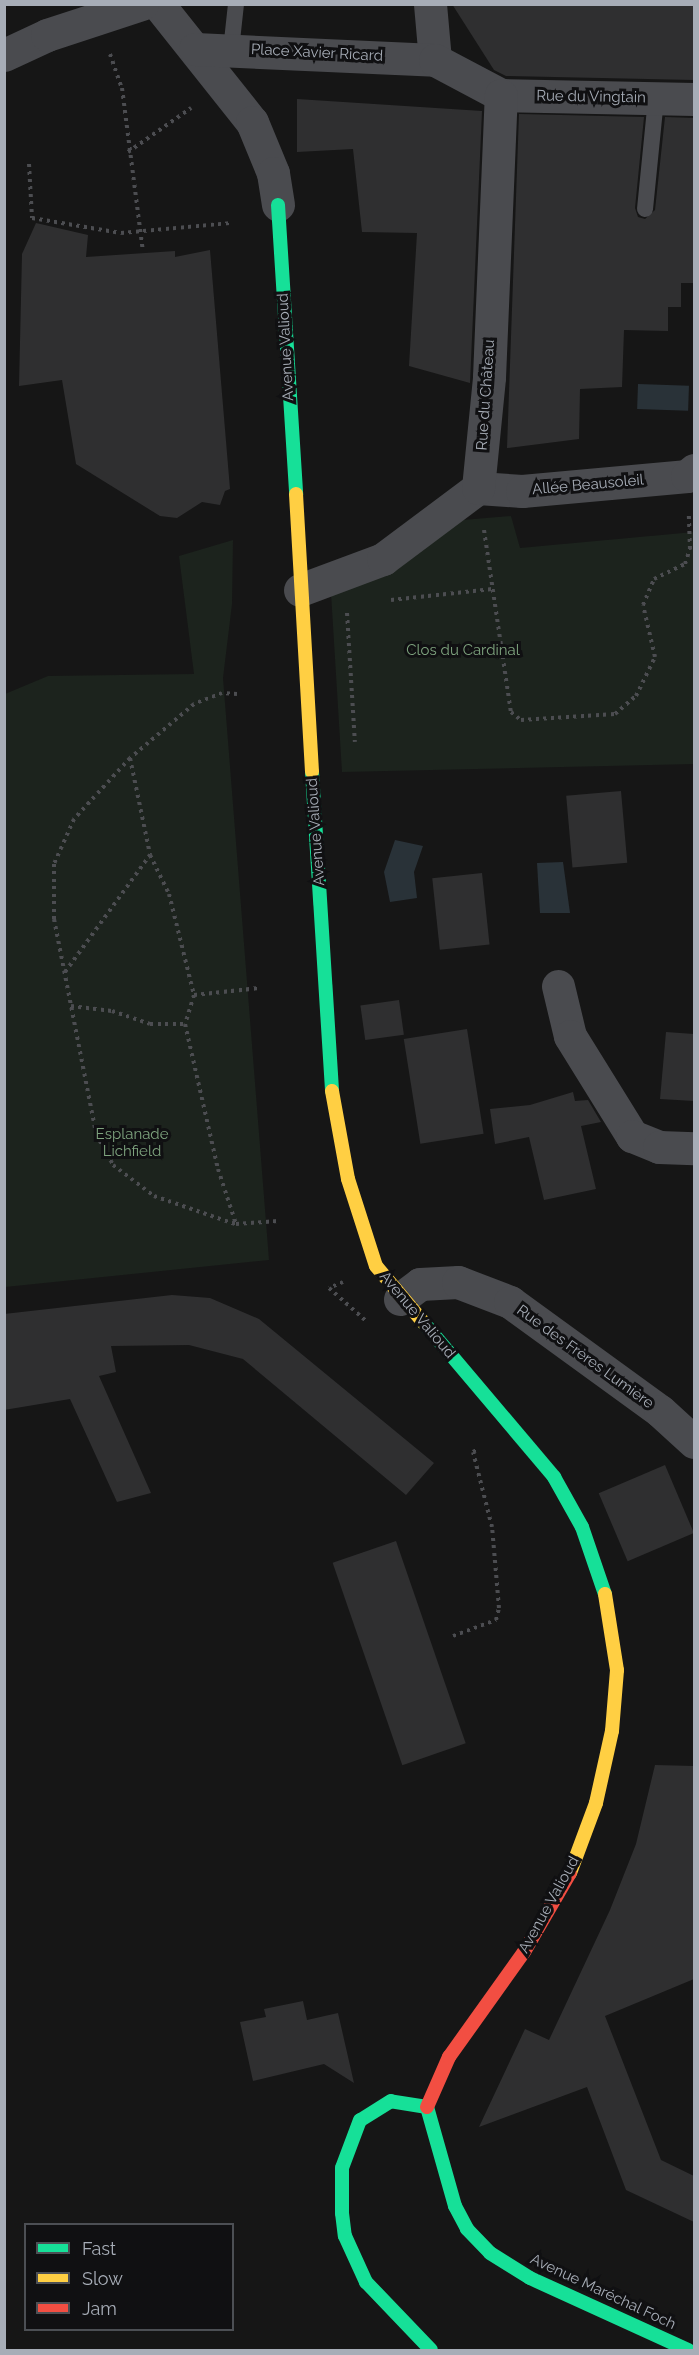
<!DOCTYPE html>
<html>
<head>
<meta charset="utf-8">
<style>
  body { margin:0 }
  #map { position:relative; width:699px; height:2355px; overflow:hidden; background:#161616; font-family:Raleway,sans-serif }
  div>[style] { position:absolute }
  .green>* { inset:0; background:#1c231d }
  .water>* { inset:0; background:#293238; transform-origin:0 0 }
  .building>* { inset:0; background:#2f2f30; transform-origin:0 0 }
  .path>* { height:4px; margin-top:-2px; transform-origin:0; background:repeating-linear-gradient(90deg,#4c4d51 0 3px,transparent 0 7.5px) }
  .lane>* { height:16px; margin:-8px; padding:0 8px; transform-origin:8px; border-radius:8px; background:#4a4b4f }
  .street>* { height:33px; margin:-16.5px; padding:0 16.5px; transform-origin:16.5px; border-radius:16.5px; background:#4a4b4f }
  .fast>* { height:14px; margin:-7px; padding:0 7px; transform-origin:7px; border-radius:7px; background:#16e098 }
  .slow>* { height:14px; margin:-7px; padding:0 7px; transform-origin:7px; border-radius:7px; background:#ffcf43 }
  .jam>* { height:14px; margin:-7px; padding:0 7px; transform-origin:7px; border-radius:7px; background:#f24e42 }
  span { translate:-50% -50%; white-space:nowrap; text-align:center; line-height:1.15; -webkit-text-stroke:6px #101012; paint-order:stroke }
  .street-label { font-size:15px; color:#a7adb7 }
  .park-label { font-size:15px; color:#7ea37e }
  .frame { position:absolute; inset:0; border:6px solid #a7adb7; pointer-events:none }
  .legend { position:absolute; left:24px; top:2223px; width:210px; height:108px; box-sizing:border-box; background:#101012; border:2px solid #4c4f54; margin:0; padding:8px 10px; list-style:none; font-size:18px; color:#a7adb7 }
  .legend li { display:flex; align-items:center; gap:12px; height:30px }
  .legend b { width:30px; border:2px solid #4c4f54 }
</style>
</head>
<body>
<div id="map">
  <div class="green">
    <i style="clip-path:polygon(511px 516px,520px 548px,694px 532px,694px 764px,342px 772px,331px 593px,451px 521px)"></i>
    <i style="clip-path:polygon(233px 540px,232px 604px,223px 678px,269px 1260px,5px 1287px,5px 694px,48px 676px,194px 674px,179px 556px)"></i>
  </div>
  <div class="water">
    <i style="left:638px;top:384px;width:51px;height:25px;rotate:2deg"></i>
    <i style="clip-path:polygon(395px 840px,423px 846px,414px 872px,417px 898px,390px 902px,384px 872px)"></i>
    <i style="clip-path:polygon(563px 862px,570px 913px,540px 913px,537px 863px)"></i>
  </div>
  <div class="building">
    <i style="clip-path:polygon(452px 4px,694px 4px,694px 80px,506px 76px,494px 70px)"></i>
    <i style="clip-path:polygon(297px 99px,482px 111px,470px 383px,409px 366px,417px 233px,362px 232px,353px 149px,297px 152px)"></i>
    <i style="clip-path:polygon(519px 114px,644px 117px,635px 208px,638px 217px,645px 219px,655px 210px,665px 117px,694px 118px,694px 283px,681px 283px,681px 307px,668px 307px,668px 331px,624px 330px,622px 387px,580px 389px,579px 439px,507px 448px)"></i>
    <i style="clip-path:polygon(36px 223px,88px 235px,86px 257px,175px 251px,175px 257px,210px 250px,230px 489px,225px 491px,220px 505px,202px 502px,177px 518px,160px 516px,76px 464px,62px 380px,19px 386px,22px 254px)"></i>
    <i style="left:621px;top:791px;width:72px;height:55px;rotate:85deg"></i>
    <i style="left:482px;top:873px;width:72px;height:50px;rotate:84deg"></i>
    <i style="left:399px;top:1000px;width:35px;height:39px;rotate:82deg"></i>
    <i style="left:467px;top:1029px;width:106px;height:64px;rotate:81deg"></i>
    <i style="clip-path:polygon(666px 1032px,694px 1034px,694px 1101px,660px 1099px)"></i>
    <i style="clip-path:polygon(573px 1092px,575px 1101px,588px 1100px,601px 1122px,581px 1126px,596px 1189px,544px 1200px,529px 1137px,495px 1144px,490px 1109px,530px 1105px)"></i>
    <i style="clip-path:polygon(172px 1295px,210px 1298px,259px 1319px,434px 1463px,406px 1495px,243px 1359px,189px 1345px,111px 1346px,116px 1372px,99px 1376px,151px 1493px,117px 1502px,70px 1399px,4px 1410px,4px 1314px)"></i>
    <i style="left:665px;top:1465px;width:74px;height:72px;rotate:67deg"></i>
    <i style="left:396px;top:1541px;width:214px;height:67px;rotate:71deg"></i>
    <i style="clip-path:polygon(655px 1765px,694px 1766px,694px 1979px,605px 2016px,661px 2160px,694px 2176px,694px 2222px,626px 2190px,587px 2087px,479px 2127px,525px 2029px,549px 2040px,610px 1910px,636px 1844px)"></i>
    <i style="clip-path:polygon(303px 2001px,307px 2020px,338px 2013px,354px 2083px,324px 2064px,253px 2081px,240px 2022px,266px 2017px,264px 2009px)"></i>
  </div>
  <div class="path">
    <i style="left:110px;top:54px;width:36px;rotate:71deg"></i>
    <i style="left:122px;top:88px;width:164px;rotate:82.7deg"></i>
    <i style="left:128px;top:152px;width:77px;rotate:-34.9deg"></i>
    <i style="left:29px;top:164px;width:54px;rotate:86.8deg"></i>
    <i style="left:32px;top:218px;width:90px;rotate:9.6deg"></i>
    <i style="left:121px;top:233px;width:109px;rotate:-5.2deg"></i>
    <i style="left:484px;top:530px;width:184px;rotate:81.6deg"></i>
    <i style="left:511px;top:712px;width:13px;rotate:39deg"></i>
    <i style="left:521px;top:720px;width:94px;rotate:-3.7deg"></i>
    <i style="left:615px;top:714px;width:28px;rotate:-41deg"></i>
    <i style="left:636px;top:696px;width:43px;rotate:-64deg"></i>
    <i style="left:655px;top:657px;width:53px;rotate:-103deg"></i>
    <i style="left:643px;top:605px;width:28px;rotate:-67deg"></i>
    <i style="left:654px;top:579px;width:34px;rotate:-26deg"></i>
    <i style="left:685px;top:564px;width:16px;rotate:-72deg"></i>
    <i style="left:690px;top:549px;width:36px;rotate:-92deg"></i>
    <i style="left:391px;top:600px;width:102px;rotate:-6.2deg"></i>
    <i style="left:347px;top:613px;width:129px;rotate:86.5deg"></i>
    <i style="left:237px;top:694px;width:15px;rotate:-176deg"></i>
    <i style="left:222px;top:693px;width:30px;rotate:159deg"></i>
    <i style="left:194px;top:704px;width:84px;rotate:139.8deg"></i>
    <i style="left:130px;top:758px;width:99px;rotate:78.3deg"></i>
    <i style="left:150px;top:855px;width:43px;rotate:64deg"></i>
    <i style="left:169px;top:894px;width:104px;rotate:76.1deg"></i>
    <i style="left:194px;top:995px;width:30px;rotate:107deg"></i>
    <i style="left:185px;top:1024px;width:149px;rotate:77.2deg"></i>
    <i style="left:218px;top:1169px;width:58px;rotate:71.9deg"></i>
    <i style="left:236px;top:1224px;width:42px;rotate:-4.1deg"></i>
    <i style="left:130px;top:758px;width:83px;rotate:132.6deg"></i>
    <i style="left:74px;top:819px;width:49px;rotate:114deg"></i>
    <i style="left:54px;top:864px;width:55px;rotate:90deg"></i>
    <i style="left:54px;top:919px;width:219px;rotate:78.9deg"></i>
    <i style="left:96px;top:1134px;width:35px;rotate:61deg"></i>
    <i style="left:113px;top:1165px;width:51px;rotate:37.1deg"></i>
    <i style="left:154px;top:1196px;width:86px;rotate:19.1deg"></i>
    <i style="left:65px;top:972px;width:145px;rotate:-54deg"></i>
    <i style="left:194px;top:995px;width:66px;rotate:-6.1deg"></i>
    <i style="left:71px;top:1006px;width:41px;rotate:7deg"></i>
    <i style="left:112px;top:1011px;width:40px;rotate:18.9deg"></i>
    <i style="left:150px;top:1024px;width:35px"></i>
    <i style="left:343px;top:1282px;width:15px;rotate:157deg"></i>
    <i style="left:329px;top:1288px;width:50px;rotate:41.7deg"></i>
    <i style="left:453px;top:1636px;width:46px;rotate:-20.4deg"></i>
    <i style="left:496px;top:1620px;width:12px;rotate:-76deg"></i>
    <i style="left:499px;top:1608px;width:81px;rotate:-94.9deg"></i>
    <i style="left:492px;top:1527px;width:77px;rotate:-104.2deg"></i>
    <i style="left:473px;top:1452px;width:6px;rotate:-31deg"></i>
  </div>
  <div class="lane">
    <i style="left:231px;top:50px;width:46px;rotate:-83.8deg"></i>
    <i style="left:645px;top:209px;width:111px;rotate:-84.3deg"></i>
  </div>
  <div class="street">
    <i style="left:158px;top:4px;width:151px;rotate:51.5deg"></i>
    <i style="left:252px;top:122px;width:55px;rotate:67.6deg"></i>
    <i style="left:273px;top:173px;width:32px;rotate:81deg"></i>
    <i style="left:430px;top:4px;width:56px;rotate:84.9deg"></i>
    <i style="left:195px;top:49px;width:240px;rotate:2.6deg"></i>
    <i style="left:435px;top:60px;width:75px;rotate:27.9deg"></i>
    <i style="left:501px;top:95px;width:193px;rotate:1.2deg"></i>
    <i style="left:4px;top:55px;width:47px;rotate:-24.9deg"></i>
    <i style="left:47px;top:35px;width:100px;rotate:-18.1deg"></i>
    <i style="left:478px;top:488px;width:44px;rotate:3.9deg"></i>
    <i style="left:522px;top:491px;width:166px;rotate:-5.2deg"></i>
    <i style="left:687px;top:476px;width:9px;rotate:-41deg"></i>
    <i style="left:300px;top:590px;width:89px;rotate:-20.5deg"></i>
    <i style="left:383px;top:559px;width:119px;rotate:-36.8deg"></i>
    <i style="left:478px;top:488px;width:112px;rotate:-84.3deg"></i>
    <i style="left:489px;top:377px;width:282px;rotate:-87.6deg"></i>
    <i style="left:558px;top:986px;width:51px;rotate:76.5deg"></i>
    <i style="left:570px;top:1036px;width:118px;rotate:58.2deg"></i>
    <i style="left:632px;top:1136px;width:29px;rotate:22deg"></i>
    <i style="left:659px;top:1147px;width:35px;rotate:2deg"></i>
    <i style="left:400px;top:1299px;width:25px;rotate:-37deg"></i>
    <i style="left:420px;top:1284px;width:38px;rotate:-3deg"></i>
    <i style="left:458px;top:1282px;width:56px;rotate:21deg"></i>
    <i style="left:510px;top:1302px;width:185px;rotate:36deg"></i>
    <i style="left:660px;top:1411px;width:46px;rotate:42.4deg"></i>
  </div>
  <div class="fast">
    <i style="left:278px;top:205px;width:290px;rotate:86.4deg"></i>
    <i style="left:312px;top:772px;width:320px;rotate:86.4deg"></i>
    <i style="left:424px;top:1323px;width:202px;rotate:49.8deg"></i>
    <i style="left:554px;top:1477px;width:57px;rotate:60.8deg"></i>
    <i style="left:582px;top:1527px;width:71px;rotate:71.1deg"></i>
    <i style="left:427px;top:2107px;width:103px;rotate:74.2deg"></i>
    <i style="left:455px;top:2206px;width:26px;rotate:62deg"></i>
    <i style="left:467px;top:2229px;width:33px;rotate:46deg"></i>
    <i style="left:490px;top:2253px;width:47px;rotate:32deg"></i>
    <i style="left:530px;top:2278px;width:174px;rotate:24.5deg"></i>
    <i style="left:427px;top:2107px;width:36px;rotate:-171deg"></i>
    <i style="left:391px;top:2101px;width:36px;rotate:148deg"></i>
    <i style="left:360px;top:2120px;width:51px;rotate:110.6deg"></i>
    <i style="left:342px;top:2168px;width:45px;rotate:90deg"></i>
    <i style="left:342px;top:2213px;width:23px;rotate:83deg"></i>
    <i style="left:345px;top:2236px;width:51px;rotate:65.5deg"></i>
    <i style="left:366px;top:2282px;width:94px;rotate:46.3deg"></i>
  </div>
  <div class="slow">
    <i style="left:296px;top:494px;width:278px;rotate:86.7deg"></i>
    <i style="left:332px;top:1091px;width:89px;rotate:79.7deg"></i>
    <i style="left:348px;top:1179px;width:91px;rotate:72.2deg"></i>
    <i style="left:376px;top:1266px;width:75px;rotate:49.9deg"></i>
    <i style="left:570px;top:1873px;width:75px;rotate:-69.6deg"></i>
    <i style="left:596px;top:1803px;width:74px;rotate:-77.5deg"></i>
    <i style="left:612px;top:1731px;width:61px;rotate:-85.3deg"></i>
    <i style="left:617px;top:1670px;width:77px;rotate:-99deg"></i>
  </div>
  <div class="jam">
    <i style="left:427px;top:2107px;width:55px;rotate:-66.3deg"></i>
    <i style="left:449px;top:2057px;width:129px;rotate:-54.5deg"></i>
    <i style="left:524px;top:1952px;width:91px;rotate:-59.8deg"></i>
  </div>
  <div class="street-label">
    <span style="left:317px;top:53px;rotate:3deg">Place Xavier Ricard</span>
    <span style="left:591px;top:97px;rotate:1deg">Rue du Vingtain</span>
    <span style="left:286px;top:347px;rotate:-93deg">Avenue Valioud</span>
    <span style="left:486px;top:395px;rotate:-86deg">Rue du Château</span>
    <span style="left:588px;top:485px;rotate:-5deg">Allée Beausoleil</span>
    <span style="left:316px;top:832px;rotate:-94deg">Avenue Valioud</span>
    <span style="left:417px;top:1315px;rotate:50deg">Avenue Valioud</span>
    <span style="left:585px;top:1357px;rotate:36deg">Rue des Frères Lumière</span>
    <span style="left:549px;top:1905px;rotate:-61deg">Avenue Valioud</span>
    <span style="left:603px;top:2292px;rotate:25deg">Avenue Maréchal Foch</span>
  </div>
  <div class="park-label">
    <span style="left:463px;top:651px">Clos du Cardinal</span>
    <span style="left:132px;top:1143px">Esplanade<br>Lichfield</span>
  </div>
  <div class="frame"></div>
  <ul class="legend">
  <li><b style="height:8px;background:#16e098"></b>Fast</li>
  <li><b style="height:8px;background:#ffcf43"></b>Slow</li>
  <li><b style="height:8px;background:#f24e42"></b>Jam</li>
  </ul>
</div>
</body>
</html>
